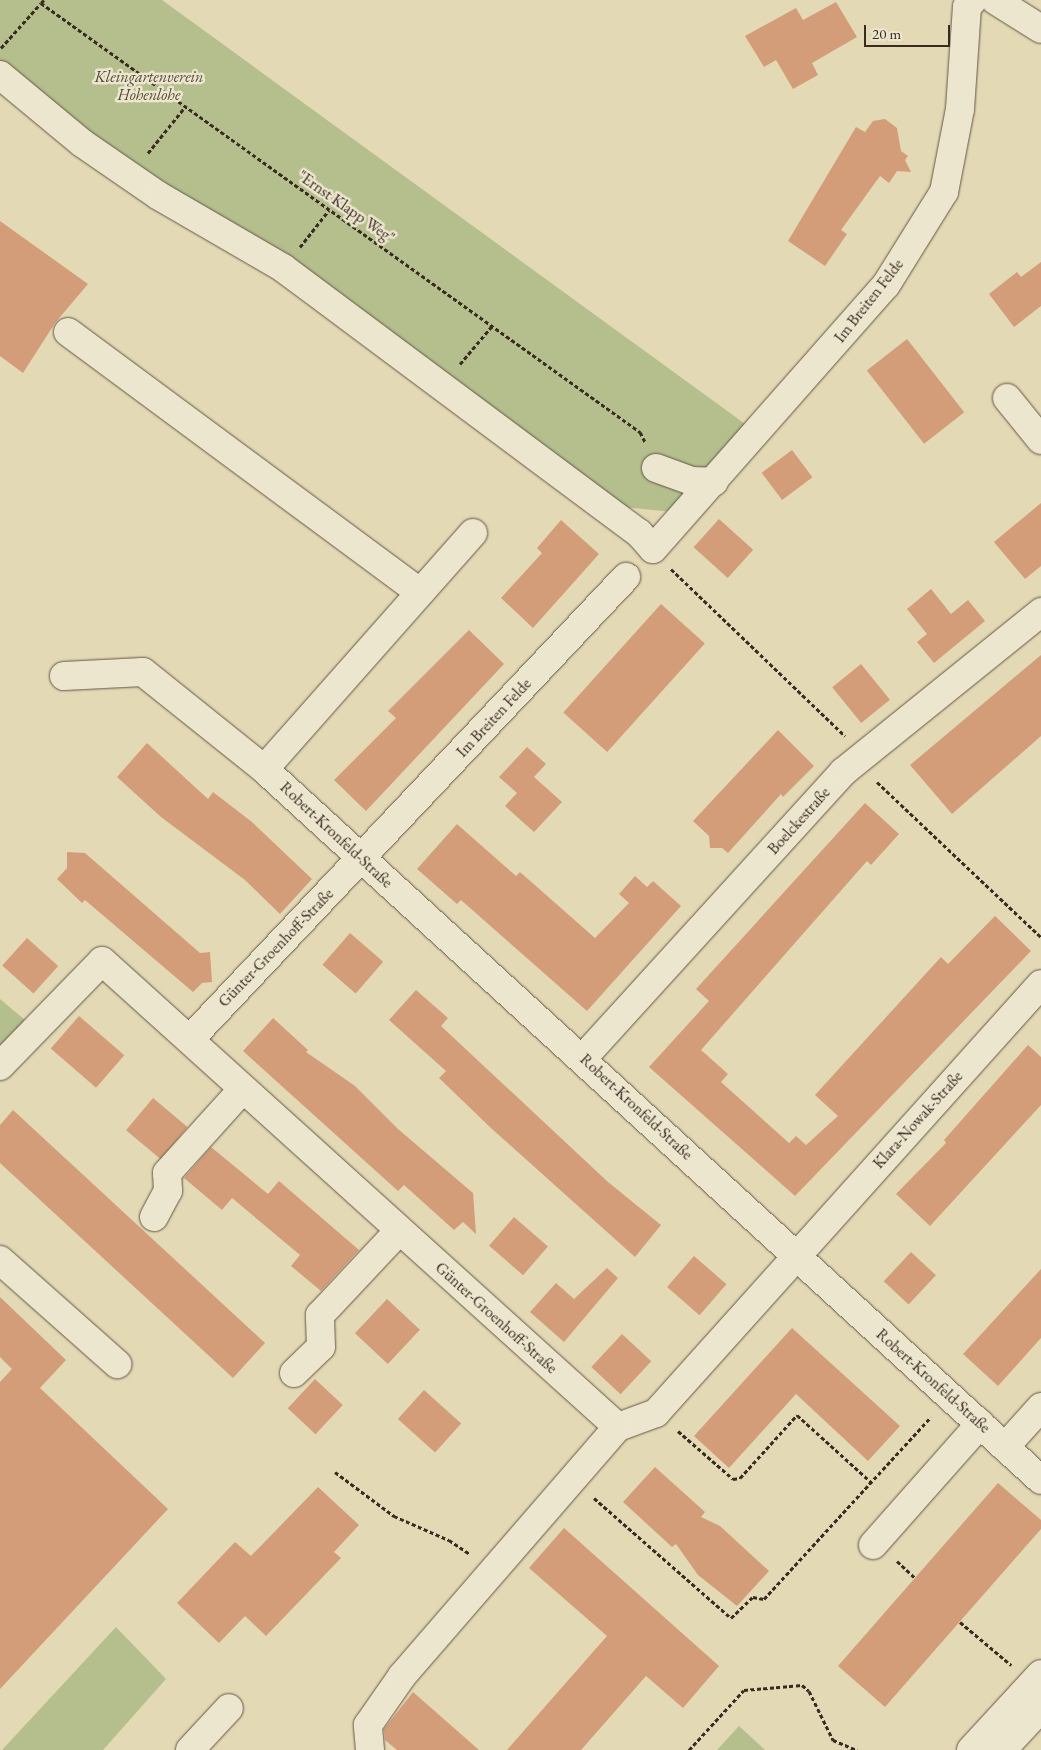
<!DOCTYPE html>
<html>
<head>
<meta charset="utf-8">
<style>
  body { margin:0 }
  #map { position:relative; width:1041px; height:1750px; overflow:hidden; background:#e4d9b5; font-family:"EB Garamond",serif }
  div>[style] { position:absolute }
  .green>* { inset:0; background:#b4bf8d }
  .building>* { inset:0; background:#d49d79; transform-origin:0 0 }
  .path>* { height:3px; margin-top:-1.5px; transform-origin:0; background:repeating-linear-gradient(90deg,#392b20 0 4px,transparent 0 6.5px) }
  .roads { filter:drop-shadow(0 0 1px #645645) drop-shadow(0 0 1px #645645) }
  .minor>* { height:28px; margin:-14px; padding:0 14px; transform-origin:14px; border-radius:14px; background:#ede6cf }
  span { translate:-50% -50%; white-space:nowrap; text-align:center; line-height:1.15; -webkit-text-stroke:5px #ede6cf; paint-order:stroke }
  .park-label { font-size:16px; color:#524936; font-style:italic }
  .street-label { font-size:16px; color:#392b20 }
  .scale { position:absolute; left:864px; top:25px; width:86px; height:22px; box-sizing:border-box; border:2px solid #392b20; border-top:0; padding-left:6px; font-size:15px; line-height:18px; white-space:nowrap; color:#392b20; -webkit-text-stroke:4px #ede6cf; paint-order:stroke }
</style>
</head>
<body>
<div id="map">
  <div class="green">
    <i style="clip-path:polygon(0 0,162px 0,752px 429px,673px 512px,613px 506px,169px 194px,0 64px)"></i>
    <i style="clip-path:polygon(0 999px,25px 1020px,0 1047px)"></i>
    <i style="clip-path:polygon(116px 1627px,166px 1679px,103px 1750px,2px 1750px)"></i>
    <i style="clip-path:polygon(739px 1726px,765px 1750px,717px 1750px)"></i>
  </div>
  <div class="building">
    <i style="clip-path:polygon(836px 2px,857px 37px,812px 63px,818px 75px,793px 89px,776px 60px,764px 67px,745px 36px,796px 8px,803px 20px)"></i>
    <i style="clip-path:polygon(885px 119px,897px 128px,901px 151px,908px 156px,905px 160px,911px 172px,897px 171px,889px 183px,880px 176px,841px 230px,847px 234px,825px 266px,788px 241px,856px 127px,865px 132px,873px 121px)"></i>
    <i style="clip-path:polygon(0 221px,88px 284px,55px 323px,23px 373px,0 356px)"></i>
    <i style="clip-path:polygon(1041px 262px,1041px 306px,1014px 327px,989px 294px,1017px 272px,1021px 277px)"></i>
    <i style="left:907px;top:339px;width:93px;height:51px;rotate:52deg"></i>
    <i style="left:792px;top:450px;width:34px;height:38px;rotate:53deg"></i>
    <i style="clip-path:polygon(1041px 503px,1041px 566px,1025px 579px,994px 542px)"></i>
    <i style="left:719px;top:519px;width:46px;height:38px;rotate:42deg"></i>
    <i style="clip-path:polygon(561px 520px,599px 554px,533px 628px,501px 598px,542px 553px,537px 548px)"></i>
    <i style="clip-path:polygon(931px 589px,951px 614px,968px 600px,985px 621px,934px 663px,917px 642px,927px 634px,907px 609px)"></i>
    <i style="left:661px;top:604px;width:59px;height:146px;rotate:42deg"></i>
    <i style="clip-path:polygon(469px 630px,504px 664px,366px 811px,334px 780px,396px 718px,388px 711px)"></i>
    <i style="clip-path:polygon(1041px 655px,1041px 736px,952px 814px,910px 765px)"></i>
    <i style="left:861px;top:664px;width:46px;height:37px;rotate:51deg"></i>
    <i style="clip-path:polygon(778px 730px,814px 766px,783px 797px,781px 794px,728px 853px,722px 848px,710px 848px,709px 836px,693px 821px)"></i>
    <i style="clip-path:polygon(147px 743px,208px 799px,213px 792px,252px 822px,312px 879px,280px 914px,245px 880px,161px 817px,117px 777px)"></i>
    <i style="clip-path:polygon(527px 747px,546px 764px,534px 777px,562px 802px,534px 832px,505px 806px,517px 793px,499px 777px)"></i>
    <i style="clip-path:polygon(865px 803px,899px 834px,871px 865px,867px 861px,701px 1050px,728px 1074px,721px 1082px,789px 1143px,796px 1136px,806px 1145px,838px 1116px,815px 1095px,941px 957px,948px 964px,995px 916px,1031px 951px,795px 1196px,649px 1067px,709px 1001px,696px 989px)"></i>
    <i style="clip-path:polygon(457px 824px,516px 876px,520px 872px,595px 938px,629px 903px,619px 894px,635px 876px,647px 887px,653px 881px,681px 906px,587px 1011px,461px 900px,457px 904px,417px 869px)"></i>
    <i style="clip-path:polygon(67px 852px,85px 853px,200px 953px,210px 952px,212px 982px,202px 983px,193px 992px,85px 900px,82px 903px,57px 879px,67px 868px)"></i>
    <i style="left:350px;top:933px;width:44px;height:42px;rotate:41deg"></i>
    <i style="left:27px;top:938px;width:42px;height:37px;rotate:42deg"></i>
    <i style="clip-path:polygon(416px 990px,448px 1018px,441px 1026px,608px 1182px,661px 1225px,635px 1257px,492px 1129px,439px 1078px,446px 1071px,389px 1020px)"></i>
    <i style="left:79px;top:1016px;width:60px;height:43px;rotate:41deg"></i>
    <i style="clip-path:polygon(273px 1018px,308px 1050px,306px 1052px,355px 1086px,398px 1129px,473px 1193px,476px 1234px,463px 1222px,454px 1230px,404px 1185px,398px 1191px,243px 1051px)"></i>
    <i style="clip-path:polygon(1028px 1045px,1041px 1057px,1041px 1105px,930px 1226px,896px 1194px,946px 1143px,944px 1140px)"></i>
    <i style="left:153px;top:1098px;width:45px;height:42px;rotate:40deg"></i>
    <i style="clip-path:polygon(13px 1110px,265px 1343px,233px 1378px,0 1163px,0 1125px)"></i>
    <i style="clip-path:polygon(211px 1147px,268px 1194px,279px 1181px,359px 1250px,321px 1291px,291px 1266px,300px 1255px,232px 1198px,222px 1210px,184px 1178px)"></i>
    <i style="left:514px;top:1217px;width:45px;height:38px;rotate:41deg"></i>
    <i style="left:911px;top:1252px;width:34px;height:40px;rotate:43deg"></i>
    <i style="left:694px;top:1256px;width:43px;height:41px;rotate:41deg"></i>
    <i style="clip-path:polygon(607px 1268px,618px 1278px,564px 1342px,530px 1312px,556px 1283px,574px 1299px)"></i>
    <i style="clip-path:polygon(1041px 1269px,1041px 1338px,998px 1386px,963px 1354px)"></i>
    <i style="clip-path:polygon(0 1297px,66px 1360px,40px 1388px,168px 1509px,0 1689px,0 1382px,12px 1369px,0 1357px)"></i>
    <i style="left:387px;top:1299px;width:45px;height:47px;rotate:43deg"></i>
    <i style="clip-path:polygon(792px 1328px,900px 1426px,868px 1461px,796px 1394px,729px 1468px,694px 1436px)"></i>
    <i style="left:622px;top:1334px;width:40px;height:45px;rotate:43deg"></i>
    <i style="left:315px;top:1379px;width:38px;height:40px;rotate:43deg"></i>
    <i style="left:424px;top:1390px;width:50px;height:39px;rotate:42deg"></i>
    <i style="clip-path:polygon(655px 1467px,705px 1512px,701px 1517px,720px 1526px,769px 1571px,737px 1606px,698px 1575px,676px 1544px,672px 1547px,623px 1502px)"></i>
    <i style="clip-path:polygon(998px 1483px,1041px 1520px,1041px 1529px,885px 1707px,838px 1666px)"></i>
    <i style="clip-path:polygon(318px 1487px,359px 1525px,334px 1552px,341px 1558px,266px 1636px,245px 1616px,219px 1643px,177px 1603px,235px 1542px,251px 1556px)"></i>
    <i style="clip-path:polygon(564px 1528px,719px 1666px,683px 1708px,646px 1676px,581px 1750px,507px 1750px,607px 1636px,529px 1568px)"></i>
    <i style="clip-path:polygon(413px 1692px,479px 1750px,397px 1750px,385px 1740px,384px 1729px)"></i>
  </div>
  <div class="path">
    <i style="left:44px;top:0;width:4px;rotate:135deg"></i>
    <i style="left:41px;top:3px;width:737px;rotate:35.61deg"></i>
    <i style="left:640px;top:432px;width:11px;rotate:63deg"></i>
    <i style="left:1px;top:48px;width:60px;rotate:-48.4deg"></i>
    <i style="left:148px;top:153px;width:59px;rotate:-51.2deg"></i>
    <i style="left:300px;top:247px;width:47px;rotate:-51.9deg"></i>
    <i style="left:460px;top:364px;width:50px;rotate:-49.9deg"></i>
    <i style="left:671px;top:569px;width:241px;rotate:43.8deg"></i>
    <i style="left:877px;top:782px;width:226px;rotate:43.4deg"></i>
    <i style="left:678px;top:1431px;width:73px;rotate:41.1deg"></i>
    <i style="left:733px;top:1479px;width:7px;rotate:-8deg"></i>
    <i style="left:740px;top:1478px;width:85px;rotate:-47.9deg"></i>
    <i style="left:797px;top:1415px;width:100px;rotate:42.2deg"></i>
    <i style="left:335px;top:1472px;width:74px;rotate:36.7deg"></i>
    <i style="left:394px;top:1516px;width:60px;rotate:23.6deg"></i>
    <i style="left:449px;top:1540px;width:25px;rotate:34deg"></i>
    <i style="left:594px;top:1498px;width:182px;rotate:41.2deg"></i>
    <i style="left:731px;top:1618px;width:30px;rotate:-44deg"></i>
    <i style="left:753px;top:1597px;width:11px;rotate:10deg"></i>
    <i style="left:764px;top:1599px;width:247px;rotate:-47.5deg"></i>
    <i style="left:897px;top:1561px;width:25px;rotate:43deg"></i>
    <i style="left:960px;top:1622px;width:67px;rotate:40.1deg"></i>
    <i style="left:689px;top:1750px;width:81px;rotate:-47.5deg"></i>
    <i style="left:744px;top:1690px;width:58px;rotate:-4.9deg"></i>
    <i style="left:802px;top:1685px;width:9px;rotate:41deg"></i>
    <i style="left:809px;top:1691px;width:55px;rotate:63.9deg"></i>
    <i style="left:833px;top:1740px;width:26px;rotate:23deg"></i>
  </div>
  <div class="roads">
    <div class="minor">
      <i style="left:995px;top:0;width:54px;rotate:32.2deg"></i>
      <i style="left:0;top:75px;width:107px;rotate:39.7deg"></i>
      <i style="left:82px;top:143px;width:93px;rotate:34.5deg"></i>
      <i style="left:159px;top:196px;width:143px;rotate:30.1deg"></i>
      <i style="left:283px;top:268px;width:444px;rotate:36.7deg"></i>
      <i style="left:639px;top:533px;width:21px;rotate:49deg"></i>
      <i style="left:653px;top:549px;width:352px;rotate:-48.6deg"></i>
      <i style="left:886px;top:285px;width:110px;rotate:-58.1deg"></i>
      <i style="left:944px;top:192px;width:85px;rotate:-79.1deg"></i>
      <i style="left:960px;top:109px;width:102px;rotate:-86.1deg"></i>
      <i style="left:967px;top:7px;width:9px;rotate:-49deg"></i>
      <i style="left:68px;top:332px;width:438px;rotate:36.5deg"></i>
      <i style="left:1007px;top:398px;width:54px;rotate:51deg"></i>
      <i style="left:656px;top:468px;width:37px;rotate:20deg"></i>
      <i style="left:691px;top:481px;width:23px;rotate:2deg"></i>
      <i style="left:473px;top:533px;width:315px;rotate:131.5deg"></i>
      <i style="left:264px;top:769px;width:1053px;rotate:42.46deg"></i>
      <i style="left:64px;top:676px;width:79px;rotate:-2.9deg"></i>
      <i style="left:143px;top:672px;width:155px;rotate:38.7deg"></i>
      <i style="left:191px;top:1038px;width:634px;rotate:-46.66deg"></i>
      <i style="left:583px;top:1058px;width:387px;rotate:-47.7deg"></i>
      <i style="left:843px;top:772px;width:255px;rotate:-38.9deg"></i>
      <i style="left:0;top:1066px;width:146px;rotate:-45.8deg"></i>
      <i style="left:102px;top:961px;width:695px;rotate:42.09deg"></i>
      <i style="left:618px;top:1427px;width:40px;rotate:-20.2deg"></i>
      <i style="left:656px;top:1413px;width:576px;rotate:-48.09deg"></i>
      <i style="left:154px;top:1217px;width:30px;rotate:-62deg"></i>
      <i style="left:168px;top:1191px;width:18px;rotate:-93deg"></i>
      <i style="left:167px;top:1173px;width:112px;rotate:-47.9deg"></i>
      <i style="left:0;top:1260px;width:157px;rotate:41.6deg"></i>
      <i style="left:294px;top:1373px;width:37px;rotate:-44deg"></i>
      <i style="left:321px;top:1347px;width:32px;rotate:-92deg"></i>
      <i style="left:320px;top:1315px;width:115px;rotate:-46.8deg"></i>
      <i style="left:1005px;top:1447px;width:54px;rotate:-48deg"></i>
      <i style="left:873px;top:1545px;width:162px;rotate:-48.5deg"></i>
      <i style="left:190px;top:1750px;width:57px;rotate:-47.1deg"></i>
      <i style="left:370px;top:1750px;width:25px;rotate:-95deg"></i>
      <i style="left:368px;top:1725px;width:60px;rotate:-55.2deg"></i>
      <i style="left:402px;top:1676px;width:330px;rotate:-49.1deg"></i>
      <i style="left:971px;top:1750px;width:103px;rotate:-47.4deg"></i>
      <i style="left:1002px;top:1750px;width:57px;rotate:-47.1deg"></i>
    </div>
  </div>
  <div class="park-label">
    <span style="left:149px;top:86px">Kleingartenverein<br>Hohenlohe</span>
  </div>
  <div class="street-label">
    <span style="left:346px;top:207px;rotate:35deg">"Ernst Klapp Weg"</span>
    <span style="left:869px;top:301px;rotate:-52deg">Im Breiten Felde</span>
    <span style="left:494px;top:718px;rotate:-47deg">Im Breiten Felde</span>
    <span style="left:799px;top:821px;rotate:-48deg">Boelckestraße</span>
    <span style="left:336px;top:835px;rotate:43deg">Robert-Kronfeld-Straße</span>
    <span style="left:276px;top:948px;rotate:-46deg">Günter-Groenhoff-Straße</span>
    <span style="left:636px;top:1107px;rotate:43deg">Robert-Kronfeld-Straße</span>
    <span style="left:918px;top:1120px;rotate:-48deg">Klara-Nowak-Straße</span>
    <span style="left:496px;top:1318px;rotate:42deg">Günter-Groenhoff-Straße</span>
    <span style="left:933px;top:1381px;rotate:42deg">Robert-Kronfeld-Straße</span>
  </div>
  <div class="scale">20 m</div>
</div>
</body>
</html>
